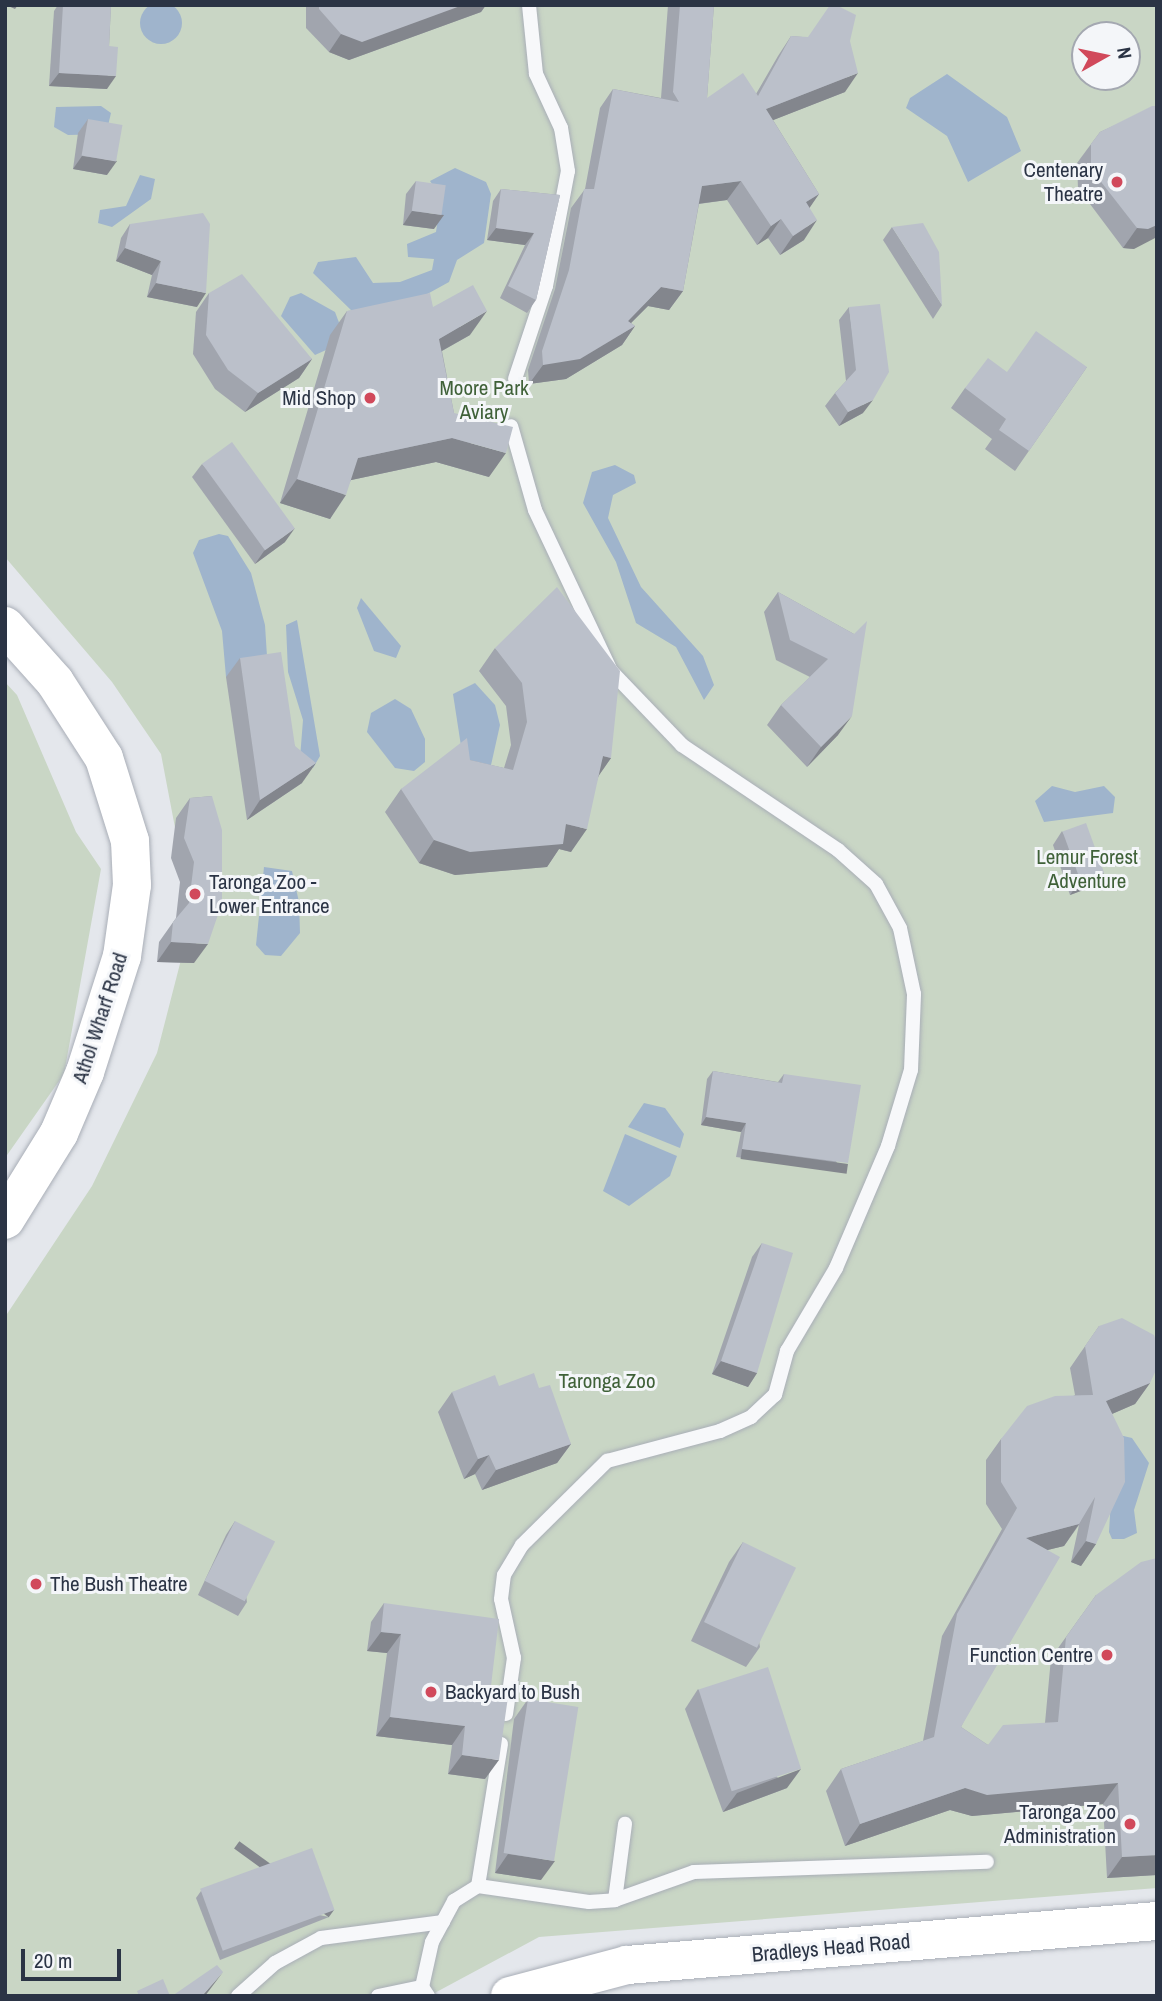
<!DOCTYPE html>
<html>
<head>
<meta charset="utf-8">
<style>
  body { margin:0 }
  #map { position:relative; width:1162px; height:2001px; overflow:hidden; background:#e4e7ec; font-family:"Archivo Narrow",sans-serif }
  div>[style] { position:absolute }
  .green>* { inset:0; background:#c9d6c5 }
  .water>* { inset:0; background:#9fb4cc }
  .round { border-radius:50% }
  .roads { filter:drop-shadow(0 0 2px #a9aeb7) drop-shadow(0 0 2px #a9aeb7) }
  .service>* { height:14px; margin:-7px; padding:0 7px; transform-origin:7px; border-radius:7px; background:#f7f8fa }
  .secondary>* { height:38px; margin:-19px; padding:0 19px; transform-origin:19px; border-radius:19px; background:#fff }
  .wall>* { inset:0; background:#a1a5ae }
  .shaded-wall>* { inset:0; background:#83868d; transform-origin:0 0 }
  .building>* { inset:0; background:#bbc0ca; transform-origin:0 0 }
  .dots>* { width:19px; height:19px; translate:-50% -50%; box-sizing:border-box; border:4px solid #f4f6f9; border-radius:50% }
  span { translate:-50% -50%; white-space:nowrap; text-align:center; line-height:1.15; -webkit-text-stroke:6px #f4f6f9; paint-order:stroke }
  .poi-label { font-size:21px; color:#2b3445 }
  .right { translate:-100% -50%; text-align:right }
  .left { translate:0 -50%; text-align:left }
  .park-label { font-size:21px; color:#3f6138 }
  .street-label { font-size:21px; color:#2b3445 }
  .frame { position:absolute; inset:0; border:7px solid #2b3445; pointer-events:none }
  .north { position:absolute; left:1071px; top:21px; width:70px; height:70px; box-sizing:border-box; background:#f4f6f9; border:2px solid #a4a8b1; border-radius:50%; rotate:81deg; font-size:19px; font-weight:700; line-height:28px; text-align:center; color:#2b3445 }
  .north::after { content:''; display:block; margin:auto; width:24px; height:32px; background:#d1495b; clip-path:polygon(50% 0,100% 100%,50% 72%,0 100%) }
  .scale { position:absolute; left:21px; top:1949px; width:100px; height:32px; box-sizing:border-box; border:4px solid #2b3445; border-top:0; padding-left:9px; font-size:21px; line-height:24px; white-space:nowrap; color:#2b3445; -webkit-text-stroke:5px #f4f6f9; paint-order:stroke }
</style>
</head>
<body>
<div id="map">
  <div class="green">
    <i style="clip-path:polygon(evenodd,5px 5px,1157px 5px,1157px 1888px,539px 1937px,429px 1996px,5px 1996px,5px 1317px,92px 1186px,157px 1053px,192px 917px,161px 754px,112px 682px,5px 557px,5px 5px,1085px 35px,1127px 35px,1127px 77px,1085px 77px,1085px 35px)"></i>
    <i style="clip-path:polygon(5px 682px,17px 695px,76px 832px,101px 869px,64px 1074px,5px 1158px)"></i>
  </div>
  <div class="water">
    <i class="round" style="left:140px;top:2px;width:42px;height:42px"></i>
    <i style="clip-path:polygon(947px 74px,1007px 117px,1021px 151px,968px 182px,947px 136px,906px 108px,910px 98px)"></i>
    <i style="clip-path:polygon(101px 106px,111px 113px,106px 134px,68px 135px,54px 127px,56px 107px)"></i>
    <i style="clip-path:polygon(455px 168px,486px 182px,491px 194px,484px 243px,457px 260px,449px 282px,420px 298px,353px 312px,313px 273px,318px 262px,356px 257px,373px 283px,400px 282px,432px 270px,434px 259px,408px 257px,407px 244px,436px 232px,441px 197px,430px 181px)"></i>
    <i style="clip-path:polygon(140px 175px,155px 179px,151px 199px,112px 227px,98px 223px,100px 210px,126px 206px)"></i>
    <i style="clip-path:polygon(301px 293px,335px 312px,346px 341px,315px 355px,281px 316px,290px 297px)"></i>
    <i style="clip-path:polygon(615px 465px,634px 475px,636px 483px,613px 495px,608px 518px,641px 587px,703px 656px,714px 685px,704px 700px,676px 647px,636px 623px,616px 562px,583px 503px,592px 472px)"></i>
    <i style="clip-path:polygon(219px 534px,228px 536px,251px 573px,265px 625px,268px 672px,226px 677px,222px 631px,193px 553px,199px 540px)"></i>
    <i style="clip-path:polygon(361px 598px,401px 646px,396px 658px,374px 651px,357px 608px)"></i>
    <i style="clip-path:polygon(297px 620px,320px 756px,313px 768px,300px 758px,303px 720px,288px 672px,286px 625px)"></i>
    <i style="clip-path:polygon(475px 683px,495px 705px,500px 725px,489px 774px,465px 772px,453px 694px)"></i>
    <i style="clip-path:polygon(395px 699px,411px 709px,425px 739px,425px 762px,414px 771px,395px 768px,367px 732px,371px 713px)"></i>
    <i style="clip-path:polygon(1052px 786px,1075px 792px,1104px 786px,1115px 797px,1113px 813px,1044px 822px,1035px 801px)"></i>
    <i style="clip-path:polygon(264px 867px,292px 871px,299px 902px,300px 933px,281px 956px,265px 955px,256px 945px)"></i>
    <i style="clip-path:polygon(644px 1103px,665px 1108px,684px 1134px,680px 1148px,628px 1127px)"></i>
    <i style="clip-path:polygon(625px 1134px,677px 1156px,670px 1176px,629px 1206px,603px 1191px)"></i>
    <i style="clip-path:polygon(1115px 1434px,1132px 1438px,1149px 1463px,1134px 1510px,1137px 1533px,1124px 1539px,1112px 1539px,1109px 1532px)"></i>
  </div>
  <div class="roads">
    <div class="service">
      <i style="left:515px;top:379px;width:98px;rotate:-71.6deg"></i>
      <i style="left:546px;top:286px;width:117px;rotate:-79.2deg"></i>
      <i style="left:568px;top:171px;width:44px;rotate:-99.2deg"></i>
      <i style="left:561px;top:128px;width:60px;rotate:-114.8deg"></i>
      <i style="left:536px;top:74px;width:69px;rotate:-95.8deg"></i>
      <i style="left:506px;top:1714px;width:57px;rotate:-81.9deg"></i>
      <i style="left:514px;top:1658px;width:60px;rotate:-102.4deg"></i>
      <i style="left:501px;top:1599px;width:24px;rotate:-83deg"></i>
      <i style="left:504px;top:1575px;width:35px;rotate:-59deg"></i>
      <i style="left:522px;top:1545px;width:120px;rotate:-44.7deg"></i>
      <i style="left:607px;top:1461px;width:117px;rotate:-14.9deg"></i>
      <i style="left:720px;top:1431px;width:34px;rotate:-24deg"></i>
      <i style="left:751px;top:1417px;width:33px;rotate:-43deg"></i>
      <i style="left:775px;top:1395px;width:46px;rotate:-74.7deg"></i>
      <i style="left:787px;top:1351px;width:96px;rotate:-59.4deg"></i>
      <i style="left:836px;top:1268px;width:133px;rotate:-66.9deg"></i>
      <i style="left:888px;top:1146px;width:79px;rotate:-73.2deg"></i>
      <i style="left:911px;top:1070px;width:76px;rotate:-87.7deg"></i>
      <i style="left:914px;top:994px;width:67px;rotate:-102deg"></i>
      <i style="left:900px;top:928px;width:50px;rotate:-118.6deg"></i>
      <i style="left:876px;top:884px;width:51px;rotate:-138.2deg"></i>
      <i style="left:838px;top:850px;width:188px;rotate:-146.1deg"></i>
      <i style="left:682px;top:745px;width:103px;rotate:-133.8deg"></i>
      <i style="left:611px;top:671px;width:178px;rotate:-115.3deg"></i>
      <i style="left:535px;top:510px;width:87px;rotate:-105.9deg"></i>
      <i style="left:478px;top:1886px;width:112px;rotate:8.2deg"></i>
      <i style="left:589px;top:1902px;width:26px;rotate:-4deg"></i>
      <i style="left:615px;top:1900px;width:84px;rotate:-19.5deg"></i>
      <i style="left:694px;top:1872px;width:293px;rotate:-2deg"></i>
      <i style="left:615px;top:1900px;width:77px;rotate:-82.5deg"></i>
      <i style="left:422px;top:1987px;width:46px;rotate:-77.5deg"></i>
      <i style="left:432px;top:1942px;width:47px;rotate:-61.8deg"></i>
      <i style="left:454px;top:1901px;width:28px;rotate:-32deg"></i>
      <i style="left:478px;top:1886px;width:144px;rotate:-80.8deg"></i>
      <i style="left:238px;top:1996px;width:50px;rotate:-41.7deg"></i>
      <i style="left:275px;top:1963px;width:52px;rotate:-28.5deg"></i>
      <i style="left:321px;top:1938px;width:123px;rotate:-7.5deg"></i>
      <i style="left:378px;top:1996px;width:45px;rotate:-11.6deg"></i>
      <i style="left:422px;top:1987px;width:11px;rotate:56deg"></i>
    </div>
    <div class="secondary">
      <i style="left:5px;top:626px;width:75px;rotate:48.2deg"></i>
      <i style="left:55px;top:682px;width:90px;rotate:57.2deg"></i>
      <i style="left:104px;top:758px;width:87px;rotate:72.6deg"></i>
      <i style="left:130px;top:841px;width:44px;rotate:87.4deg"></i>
      <i style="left:132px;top:885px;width:72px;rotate:98deg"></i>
      <i style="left:122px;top:956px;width:122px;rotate:107.7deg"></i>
      <i style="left:85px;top:1072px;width:66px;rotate:113.1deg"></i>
      <i style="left:59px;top:1133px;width:102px;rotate:121.8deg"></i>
      <i style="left:510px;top:1996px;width:121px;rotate:-14.8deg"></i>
      <i style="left:627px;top:1965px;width:532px;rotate:-4.75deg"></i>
    </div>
  </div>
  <div class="wall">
    <i style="clip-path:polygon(58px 5px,111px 5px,107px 89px,49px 86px,54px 11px)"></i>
    <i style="clip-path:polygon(306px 5px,486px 5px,481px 12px,349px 60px,329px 52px,306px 28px)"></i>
    <i style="clip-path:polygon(668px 5px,714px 5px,707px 98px,756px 94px,778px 56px,791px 36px,850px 41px,845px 92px,773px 120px,819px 194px,809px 208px,804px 240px,780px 255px,768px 238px,757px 245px,727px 200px,699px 204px,683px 291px,669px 310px,648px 306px,631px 323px,635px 326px,622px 345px,566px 379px,529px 384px,528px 370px,555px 289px,571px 208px,585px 189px,600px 108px,613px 89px,661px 98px)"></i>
    <i style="clip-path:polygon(1157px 106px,1134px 249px,1123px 248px,1078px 188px,1077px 163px,1100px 132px)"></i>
    <i style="clip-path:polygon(88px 119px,107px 175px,73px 169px,78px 133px)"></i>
    <i style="clip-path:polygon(416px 181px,434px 229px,403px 225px,406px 194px)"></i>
    <i style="clip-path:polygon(501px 189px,560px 195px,536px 300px,527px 313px,500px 298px,525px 245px,487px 240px,493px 201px)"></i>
    <i style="clip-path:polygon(130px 224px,197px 307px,147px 297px,152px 275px,116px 261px,121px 238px)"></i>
    <i style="clip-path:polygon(892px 227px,942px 305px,933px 319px,883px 240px)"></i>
    <i style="clip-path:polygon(209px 293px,312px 359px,299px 378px,245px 412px,215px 389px,193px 354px,196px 312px)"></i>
    <i style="clip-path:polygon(433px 307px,470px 335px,442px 351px,454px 413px,489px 477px,436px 462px,351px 480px,330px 519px,280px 503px,330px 335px,347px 311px)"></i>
    <i style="clip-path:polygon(849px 307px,863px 413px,839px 426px,825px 406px,835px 393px,846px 381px,839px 320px)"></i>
    <i style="clip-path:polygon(1087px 367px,1015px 471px,985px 449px,992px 439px,951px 408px,965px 388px,1007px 372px)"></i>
    <i style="clip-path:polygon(202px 464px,285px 542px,255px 564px,192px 477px)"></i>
    <i style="clip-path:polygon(778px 592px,854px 634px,838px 735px,807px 767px,767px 725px,781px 705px,810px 677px,776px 660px,764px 612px)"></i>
    <i style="clip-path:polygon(495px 648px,611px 758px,599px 775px,571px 852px,559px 849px,547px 867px,455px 875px,419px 863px,385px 812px,401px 789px,470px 760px,504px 768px,511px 745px,506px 706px,479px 671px)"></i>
    <i style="clip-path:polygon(240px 658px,295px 746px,302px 783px,247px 820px,226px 677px)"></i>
    <i style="clip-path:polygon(212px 796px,194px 963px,157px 962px,159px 942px,176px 918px,180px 882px,171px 858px,176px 818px,190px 798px)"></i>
    <i style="clip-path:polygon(1062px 831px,1094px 886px,1070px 895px,1053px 845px)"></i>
    <i style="clip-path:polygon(713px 1071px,778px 1082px,784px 1074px,842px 1171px,736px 1157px,741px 1132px,701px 1125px,707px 1079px)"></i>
    <i style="clip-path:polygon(762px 1243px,757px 1373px,748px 1387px,712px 1374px,752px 1257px)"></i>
    <i style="clip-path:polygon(1099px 1326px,1150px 1383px,1135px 1404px,1112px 1414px,1096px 1544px,1081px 1566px,1071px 1562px,1079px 1525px,1064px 1546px,1047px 1550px,961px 1727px,988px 1745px,1045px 1723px,1051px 1658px,1096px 1595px,1157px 1875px,1107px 1878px,1103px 1804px,972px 1816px,950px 1810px,845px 1846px,826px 1791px,841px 1769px,923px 1741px,942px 1636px,1002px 1529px,986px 1504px,986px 1460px,1001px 1439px,1075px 1395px,1070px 1368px)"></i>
    <i style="clip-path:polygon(499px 1386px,539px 1388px,571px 1444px,557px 1463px,482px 1490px,475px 1474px,464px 1479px,438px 1412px,452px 1392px)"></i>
    <i style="clip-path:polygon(235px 1521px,247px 1602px,238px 1616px,198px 1595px,226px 1535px)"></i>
    <i style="clip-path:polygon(743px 1542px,760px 1647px,746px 1667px,691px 1641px,729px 1562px)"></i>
    <i style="clip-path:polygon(384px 1603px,490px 1694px,485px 1779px,448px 1774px,452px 1745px,376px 1736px,387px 1653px,367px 1651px,371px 1622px)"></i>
    <i style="clip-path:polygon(698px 1689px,787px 1788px,723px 1812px,685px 1709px)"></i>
    <i style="clip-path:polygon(528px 1699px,541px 1880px,495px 1873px,514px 1719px)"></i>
    <i style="clip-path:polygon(201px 1891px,329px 1917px,220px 1960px,196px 1898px)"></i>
  </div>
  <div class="shaded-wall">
    <i style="clip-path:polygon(6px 5px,18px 5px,15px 9px)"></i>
    <i style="clip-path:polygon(463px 5px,486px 5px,481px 12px,349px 60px,329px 52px,341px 34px)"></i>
    <i style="clip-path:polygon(59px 73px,116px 76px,107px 89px,49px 86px)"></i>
    <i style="clip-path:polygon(858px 73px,845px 92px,753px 128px,766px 109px)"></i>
    <i style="clip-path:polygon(82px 156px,117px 161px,107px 175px,73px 169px)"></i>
    <i style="clip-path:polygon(741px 181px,727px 200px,689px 205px,702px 186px)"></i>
    <i style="clip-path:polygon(819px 194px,806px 213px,806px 202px)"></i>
    <i style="clip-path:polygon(412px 211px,444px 215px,434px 229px,403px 225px)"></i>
    <i style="clip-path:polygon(781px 219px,768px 238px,757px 245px,771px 226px)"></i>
    <i style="clip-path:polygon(817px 220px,804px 240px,780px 255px,793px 236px)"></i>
    <i style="clip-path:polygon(1157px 225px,1157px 237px,1134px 249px,1123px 248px,1137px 228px)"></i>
    <i style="clip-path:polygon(496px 228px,534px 233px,525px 245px,487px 240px)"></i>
    <i style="clip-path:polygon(125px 248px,161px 261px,152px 275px,116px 261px)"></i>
    <i style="clip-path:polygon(156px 283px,206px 293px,197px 307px,147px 297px)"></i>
    <i style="clip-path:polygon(661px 287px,683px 291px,669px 310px,648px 306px,618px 336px,635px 326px,622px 345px,566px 379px,529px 384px,543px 365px,628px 321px)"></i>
    <i style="clip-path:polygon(487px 311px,470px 335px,422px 362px,439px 339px)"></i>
    <i style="clip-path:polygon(312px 359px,299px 378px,245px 412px,258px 393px)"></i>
    <i style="clip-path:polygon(873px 400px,863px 413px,839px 426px,848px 412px)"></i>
    <i style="clip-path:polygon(452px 438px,506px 453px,489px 477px,436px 462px,342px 482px,358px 458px)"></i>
    <i style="clip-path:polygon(297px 479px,346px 495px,330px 519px,280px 503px)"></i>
    <i style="clip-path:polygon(295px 528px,285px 542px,255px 564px,264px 551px)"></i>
    <i style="clip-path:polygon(852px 716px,838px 735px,807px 767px,821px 747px)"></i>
    <i style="clip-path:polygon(603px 756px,611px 758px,595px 781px)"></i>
    <i style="clip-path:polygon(316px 763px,302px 783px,247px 820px,260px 800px)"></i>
    <i style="clip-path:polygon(566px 824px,587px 829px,571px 852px,559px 849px,547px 867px,455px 875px,419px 863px,434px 840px)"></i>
    <i style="clip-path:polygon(1104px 873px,1094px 886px,1070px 895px,1079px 882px)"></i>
    <i style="clip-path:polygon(171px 942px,208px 944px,194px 963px,157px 962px)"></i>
    <i style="clip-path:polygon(706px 1117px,746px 1123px,741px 1132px,701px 1125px)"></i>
    <i style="left:742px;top:1149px;width:107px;height:10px;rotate:8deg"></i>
    <i style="clip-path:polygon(721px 1361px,757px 1373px,748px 1387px,712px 1374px)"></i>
    <i style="clip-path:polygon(1150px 1383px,1135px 1404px,1091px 1423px,1106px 1401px)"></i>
    <i style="clip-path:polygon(571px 1444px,557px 1463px,482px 1490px,496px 1470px)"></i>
    <i style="clip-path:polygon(489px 1455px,475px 1474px,464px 1479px,478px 1459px)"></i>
    <i style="clip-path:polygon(1079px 1524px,1064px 1546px,1011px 1559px,1026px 1538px)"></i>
    <i style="clip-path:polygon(1086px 1541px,1096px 1544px,1081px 1566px,1071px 1562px)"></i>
    <i style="clip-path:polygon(381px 1632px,401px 1634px,387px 1653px,367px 1651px)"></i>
    <i style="clip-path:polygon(390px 1717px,465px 1726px,452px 1745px,376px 1736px)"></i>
    <i style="clip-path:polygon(462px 1755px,499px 1760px,485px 1779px,448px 1774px)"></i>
    <i style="clip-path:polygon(801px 1769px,787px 1788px,723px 1812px,737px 1793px)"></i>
    <i style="clip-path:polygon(1118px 1783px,1103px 1804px,972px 1816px,950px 1810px,845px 1846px,860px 1824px,965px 1788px)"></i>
    <i style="clip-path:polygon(508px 1854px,555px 1861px,541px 1880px,495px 1873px)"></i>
    <i style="clip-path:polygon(1157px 1855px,1157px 1875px,1107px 1878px,1122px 1857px)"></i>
    <i style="left:334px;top:1910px;width:9px;height:117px;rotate:126deg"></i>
    <i style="clip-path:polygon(223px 1972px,205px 1996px,202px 1996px)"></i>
  </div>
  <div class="building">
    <i style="clip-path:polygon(63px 5px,111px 5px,109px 46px,118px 47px,116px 76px,59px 73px)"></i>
    <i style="clip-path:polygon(319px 5px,463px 5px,362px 42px,341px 34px,319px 9px)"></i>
    <i style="clip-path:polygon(680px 5px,714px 5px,707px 98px,743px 73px,758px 96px,791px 36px,808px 37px,830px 5px,836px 5px,856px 15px,850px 41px,858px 73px,766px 109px,819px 194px,806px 202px,817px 220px,793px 236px,781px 219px,771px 226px,741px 181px,702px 186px,683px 291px,661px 287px,628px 321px,635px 326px,580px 359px,543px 365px,542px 351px,569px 270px,584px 189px,594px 189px,613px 89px,679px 102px,673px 92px)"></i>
    <i style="clip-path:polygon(1152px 106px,1157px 106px,1157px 225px,1148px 229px,1137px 228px,1091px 169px,1091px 144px,1100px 132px)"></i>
    <i style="left:88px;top:119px;width:35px;height:37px;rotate:10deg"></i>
    <i style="left:416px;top:181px;width:30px;height:30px;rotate:8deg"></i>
    <i style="clip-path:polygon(501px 189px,560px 195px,536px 300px,508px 286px,534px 233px,496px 228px)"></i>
    <i style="clip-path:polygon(203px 213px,210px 224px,206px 293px,156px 283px,161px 261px,125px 248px,130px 224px)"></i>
    <i style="clip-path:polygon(923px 223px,939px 252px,942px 305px,892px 227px)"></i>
    <i style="clip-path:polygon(242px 274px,312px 359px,258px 393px,228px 370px,206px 335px,209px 293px)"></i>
    <i style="clip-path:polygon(473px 285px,487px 311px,439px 339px,454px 413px,513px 427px,506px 453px,452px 438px,358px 458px,346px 495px,297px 479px,347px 311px,430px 293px,433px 307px)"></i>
    <i style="clip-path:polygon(880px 304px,889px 372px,873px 400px,848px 412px,835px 393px,856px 370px,849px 307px)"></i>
    <i style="clip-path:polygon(1036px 331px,1087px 367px,1029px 451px,999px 430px,1006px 419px,965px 388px,988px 358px,1007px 372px)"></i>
    <i style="left:232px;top:442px;width:107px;height:37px;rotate:54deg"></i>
    <i style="clip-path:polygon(557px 587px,620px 671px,611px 758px,603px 756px,587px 829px,566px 824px,563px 844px,470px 852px,434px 840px,401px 789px,467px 738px,470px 760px,513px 770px,527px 722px,522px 683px,495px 648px)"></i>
    <i style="clip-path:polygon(778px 592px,854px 634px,867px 621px,852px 716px,821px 747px,781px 705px,828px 659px,790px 640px)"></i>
    <i style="clip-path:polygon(281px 652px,295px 746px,316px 763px,260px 800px,240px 658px)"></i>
    <i style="clip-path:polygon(212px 796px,222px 830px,222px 903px,208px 944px,171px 942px,173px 922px,189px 903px,194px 862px,184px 838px,190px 798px)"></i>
    <i style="left:1086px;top:823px;width:53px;height:25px;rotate:70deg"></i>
    <i style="clip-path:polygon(713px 1071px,782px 1083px,784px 1074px,861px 1085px,848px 1163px,742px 1149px,746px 1123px,706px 1117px)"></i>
    <i style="clip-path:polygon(762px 1243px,793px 1253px,757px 1373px,721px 1361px)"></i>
    <i style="clip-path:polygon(1122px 1318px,1154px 1335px,1157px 1344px,1157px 1368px,1150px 1383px,1106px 1401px,1124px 1438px,1125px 1482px,1096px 1544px,1086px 1541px,1095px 1497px,1079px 1524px,1026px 1538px,1060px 1557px,961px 1727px,988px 1745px,1003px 1725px,1058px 1722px,1066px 1637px,1096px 1595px,1141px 1562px,1157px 1558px,1157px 1855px,1122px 1857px,1118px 1783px,987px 1795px,965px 1788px,860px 1824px,841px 1769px,934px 1737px,957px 1614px,1017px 1508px,1001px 1482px,1001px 1439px,1027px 1406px,1055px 1396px,1093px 1395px,1085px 1346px,1099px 1326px)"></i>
    <i style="clip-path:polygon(534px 1373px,539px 1388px,550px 1385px,571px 1444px,496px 1470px,489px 1455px,478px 1459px,452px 1392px,495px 1375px,499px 1386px)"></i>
    <i style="left:235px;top:1521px;width:45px;height:67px;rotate:27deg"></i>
    <i style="left:743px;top:1542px;width:59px;height:89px;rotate:26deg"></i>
    <i style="clip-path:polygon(384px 1603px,499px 1619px,490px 1694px,508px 1697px,499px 1760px,462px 1755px,465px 1726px,390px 1717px,401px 1634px,381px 1632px)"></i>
    <i style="left:768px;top:1667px;width:107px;height:73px;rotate:72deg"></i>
    <i style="left:528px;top:1699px;width:51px;height:156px;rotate:9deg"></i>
    <i style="left:312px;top:1848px;width:66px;height:119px;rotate:70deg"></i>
    <i style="clip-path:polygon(217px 1965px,223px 1972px,202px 1996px,172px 1996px)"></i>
    <i style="clip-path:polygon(163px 1979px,170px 1996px,139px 1996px,137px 1991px)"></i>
  </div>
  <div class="dots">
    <i style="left:1117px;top:182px;background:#d1495b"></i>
    <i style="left:370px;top:398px;background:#d1495b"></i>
    <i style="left:195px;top:894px;background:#d1495b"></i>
    <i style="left:36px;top:1584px;background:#d1495b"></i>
    <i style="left:1107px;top:1655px;background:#d1495b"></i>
    <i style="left:431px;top:1692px;background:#d1495b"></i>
    <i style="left:1130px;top:1824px;background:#d1495b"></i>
  </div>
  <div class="poi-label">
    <span class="right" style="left:1103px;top:182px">Centenary<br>Theatre</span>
    <span class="right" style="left:356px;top:398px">Mid Shop</span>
    <span class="left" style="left:209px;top:894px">Taronga Zoo -<br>Lower Entrance</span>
    <span class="left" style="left:50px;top:1584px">The Bush Theatre</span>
    <span class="right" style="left:1093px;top:1655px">Function Centre</span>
    <span class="left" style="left:445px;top:1692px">Backyard to Bush</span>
    <span class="right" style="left:1116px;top:1824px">Taronga Zoo<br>Administration</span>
  </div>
  <div class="park-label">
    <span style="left:484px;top:400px">Moore Park<br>Aviary</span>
    <span style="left:1087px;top:869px">Lemur Forest<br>Adventure</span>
    <span style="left:607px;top:1381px">Taronga Zoo</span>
  </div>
  <div class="street-label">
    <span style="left:100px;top:1018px;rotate:-72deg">Athol Wharf Road</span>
    <span style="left:831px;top:1948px;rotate:-5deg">Bradleys Head Road</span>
  </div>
  <div class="frame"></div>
  <div class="north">N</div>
  <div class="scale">20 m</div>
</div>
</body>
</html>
